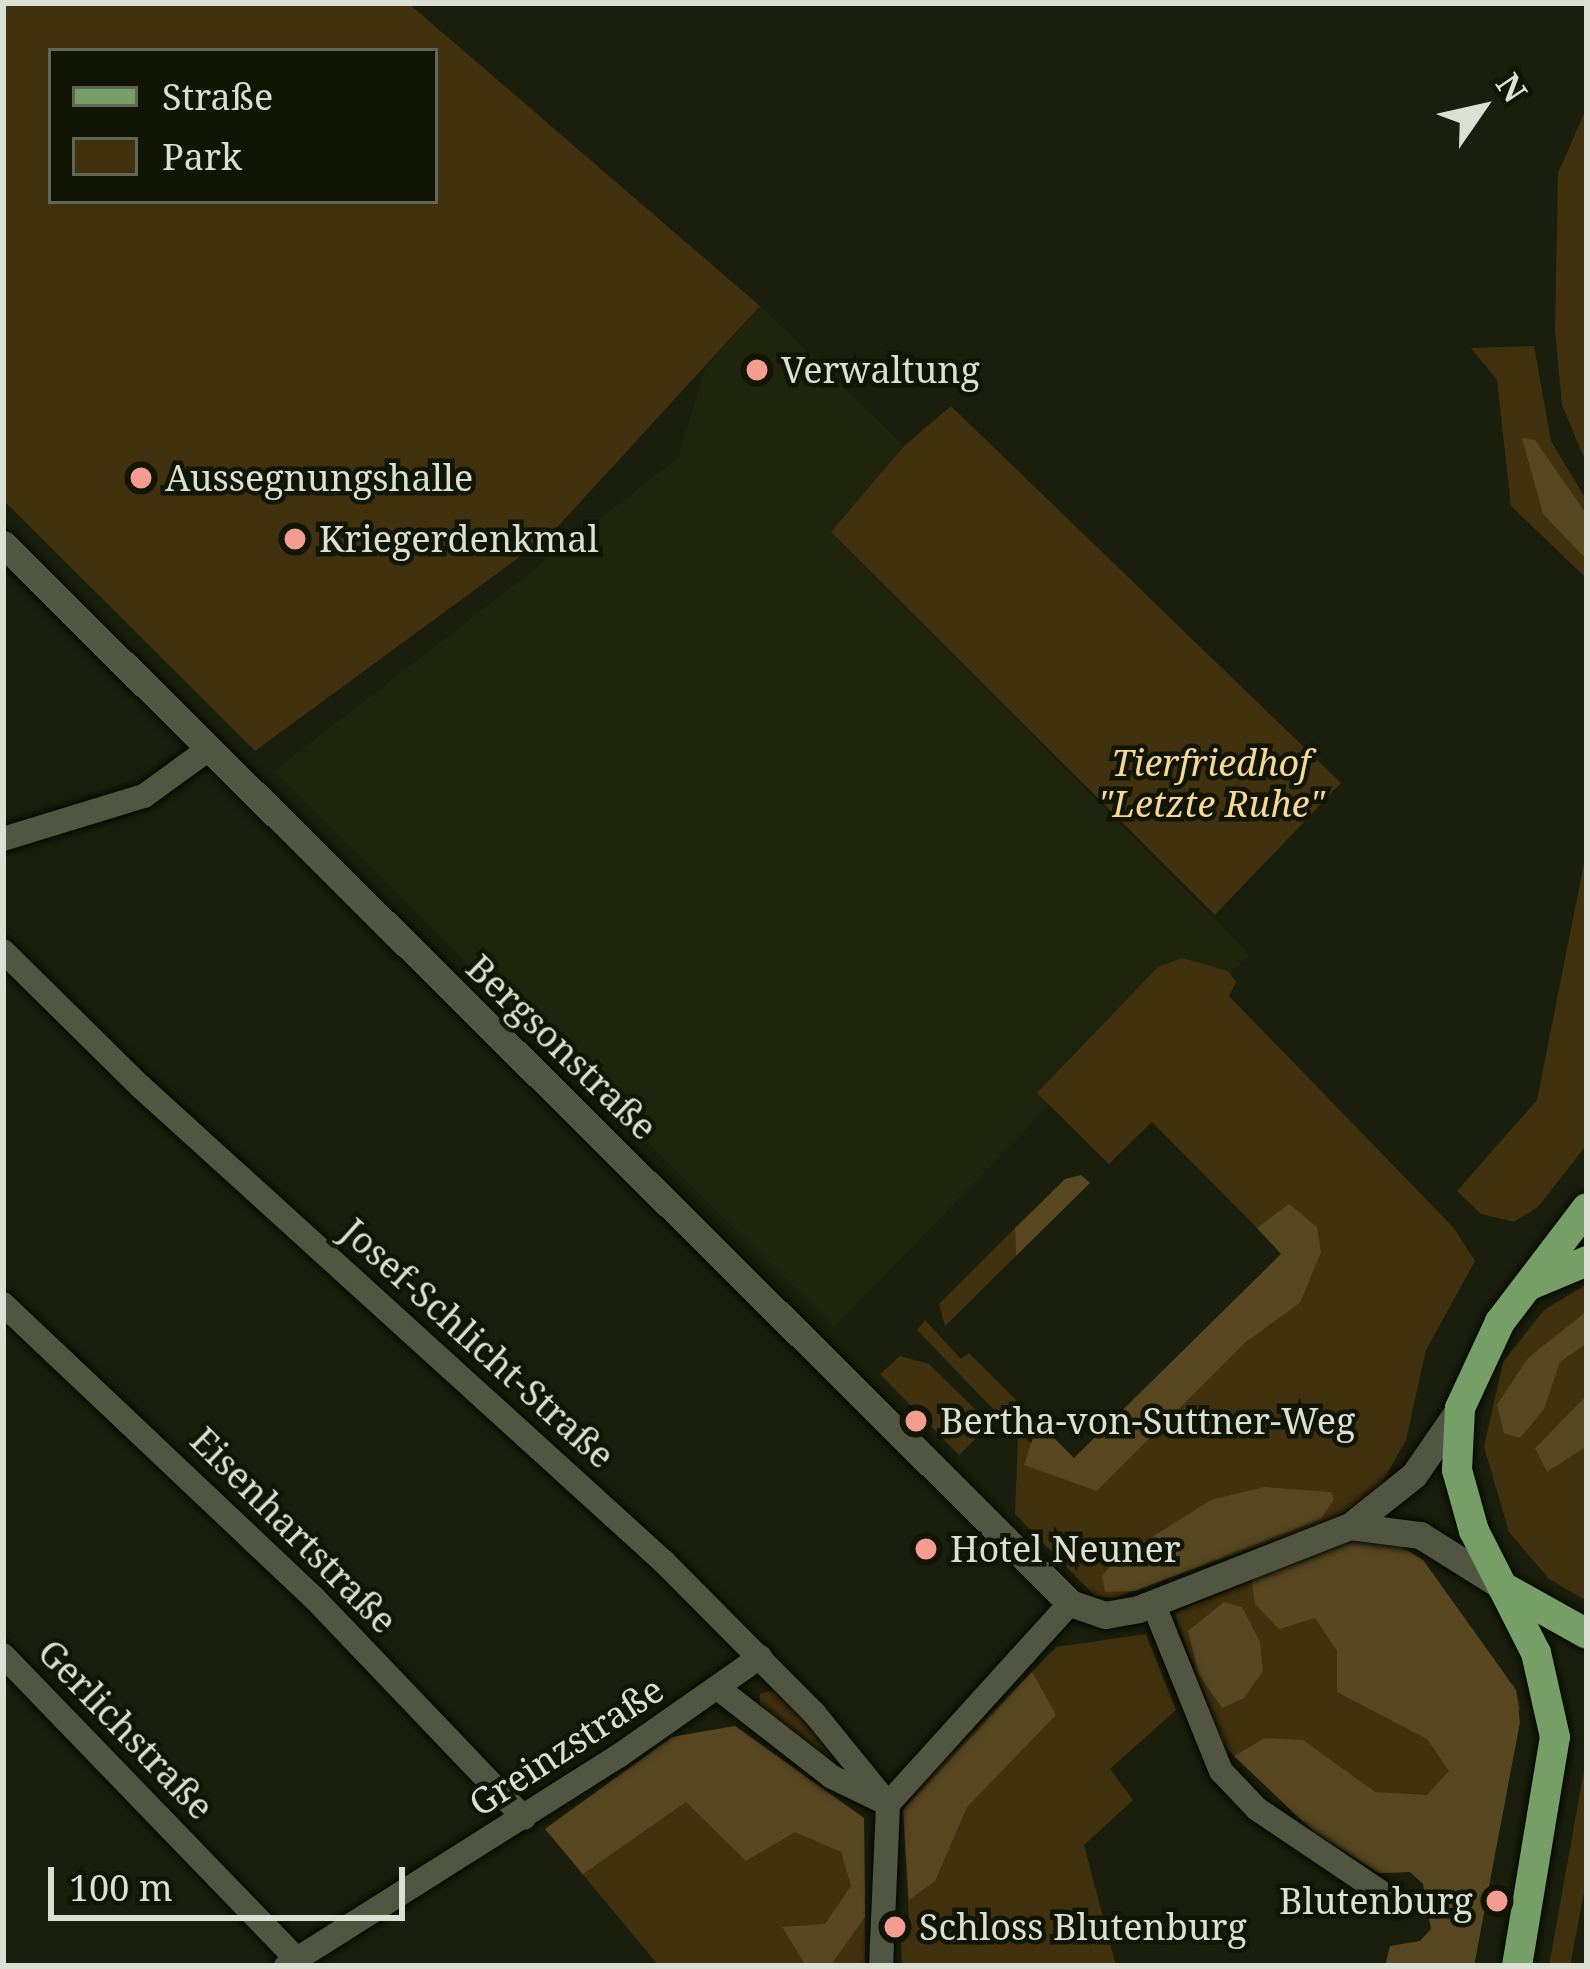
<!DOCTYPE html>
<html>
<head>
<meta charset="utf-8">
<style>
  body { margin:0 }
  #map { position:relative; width:1590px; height:1969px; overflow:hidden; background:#1a1e0c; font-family:"Noto Serif",serif }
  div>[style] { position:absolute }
  .built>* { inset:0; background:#1f250c }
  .green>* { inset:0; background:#41310f }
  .forest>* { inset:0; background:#594722 }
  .roads { filter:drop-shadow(0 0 3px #050800) drop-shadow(0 0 3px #050800) }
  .minor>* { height:24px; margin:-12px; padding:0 12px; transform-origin:12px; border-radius:12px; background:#505642 }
  .tertiary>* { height:27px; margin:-13.5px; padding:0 13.5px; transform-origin:13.5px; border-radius:13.5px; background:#505642 }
  .primary>* { height:30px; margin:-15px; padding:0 15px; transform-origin:15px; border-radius:15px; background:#769f67 }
  .dots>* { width:33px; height:33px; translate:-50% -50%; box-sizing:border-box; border:6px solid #111504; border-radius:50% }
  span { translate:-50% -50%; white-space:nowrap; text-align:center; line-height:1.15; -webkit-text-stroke:9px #111504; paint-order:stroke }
  .poi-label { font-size:36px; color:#dcdfd4 }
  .left { translate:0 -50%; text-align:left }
  .right { translate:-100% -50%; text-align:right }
  .park-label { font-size:36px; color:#f7d797; font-style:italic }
  .street-label { font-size:36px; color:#dcdfd4 }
  .frame { position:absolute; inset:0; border:6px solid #dcdfd4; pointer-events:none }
  .legend { position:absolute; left:48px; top:48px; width:390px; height:156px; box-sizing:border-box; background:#111504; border:3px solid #626657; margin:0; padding:15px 21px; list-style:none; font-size:36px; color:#dcdfd4 }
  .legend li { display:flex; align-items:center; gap:24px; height:60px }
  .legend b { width:60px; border:3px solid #626657 }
  .north { position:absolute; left:1422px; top:48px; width:120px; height:120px; -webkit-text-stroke:9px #111504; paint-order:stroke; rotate:56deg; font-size:33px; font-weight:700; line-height:48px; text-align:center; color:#dcdfd4 }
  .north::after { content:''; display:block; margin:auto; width:42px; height:54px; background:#dcdfd4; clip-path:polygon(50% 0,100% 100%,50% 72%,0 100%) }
  .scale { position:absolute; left:48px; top:1867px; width:357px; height:54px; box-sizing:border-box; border:6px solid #dcdfd4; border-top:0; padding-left:15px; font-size:36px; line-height:42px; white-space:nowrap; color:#dcdfd4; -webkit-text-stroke:9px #111504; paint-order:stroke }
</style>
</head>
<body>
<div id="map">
  <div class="built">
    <i style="clip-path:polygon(760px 306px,904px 446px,831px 533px,1250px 955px,1230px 974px,1158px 969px,1042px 1113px,834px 1327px,274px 771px,678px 458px,705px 369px)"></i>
  </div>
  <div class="green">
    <i style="clip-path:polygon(evenodd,3px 3px,408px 3px,760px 306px,551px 534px,255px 751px,3px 500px,3px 3px,51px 51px,435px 51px,435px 201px,51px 201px,51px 51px)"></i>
    <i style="clip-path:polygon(1587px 107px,1587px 465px,1562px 405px,1555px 330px,1558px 173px)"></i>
    <i style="clip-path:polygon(1534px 346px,1551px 441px,1587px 501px,1587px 579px,1511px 506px,1497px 380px,1471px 348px)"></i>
    <i style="clip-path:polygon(951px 406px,1341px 783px,1215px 915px,831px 532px,904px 446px)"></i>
    <i style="clip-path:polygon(1587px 848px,1587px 1144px,1538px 1207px,1514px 1222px,1481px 1214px,1457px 1191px,1537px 1100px)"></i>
    <i style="clip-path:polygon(1182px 958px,1228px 971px,1236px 982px,1229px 996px,1453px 1227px,1475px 1261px,1426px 1350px,1406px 1440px,1376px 1493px,1329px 1521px,1113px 1598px,1095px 1596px,1015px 1514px,1018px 1436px,1032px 1417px,1038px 1422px,1027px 1440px,1097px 1491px,1245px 1343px,1300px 1303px,1290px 1205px,1257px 1228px,1152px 1122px,1109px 1164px,1037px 1093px,1158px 967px)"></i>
    <i style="clip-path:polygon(1015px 1228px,1016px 1256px,945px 1326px,939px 1304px)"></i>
    <i style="clip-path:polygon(1587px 1284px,1587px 1601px,1549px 1579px,1509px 1532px,1484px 1447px,1503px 1362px,1544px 1310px)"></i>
    <i style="clip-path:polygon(925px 1320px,961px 1359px,969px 1353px,1017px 1401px,996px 1412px,917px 1330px)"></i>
    <i style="clip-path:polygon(900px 1356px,929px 1364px,978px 1412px,976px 1438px,959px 1455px,880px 1374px)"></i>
    <i style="clip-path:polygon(1341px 1543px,1423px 1560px,1516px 1690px,1520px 1707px,1474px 1966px,1420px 1941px,1431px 1929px,1423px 1884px,1411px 1872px,1379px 1873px,1314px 1832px,1223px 1745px,1174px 1613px)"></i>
    <i style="clip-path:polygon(1146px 1634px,1176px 1710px,1110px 1769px,1133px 1800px,1084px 1845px,1116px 1966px,902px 1966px,900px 1917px,909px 1921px,903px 1810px,922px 1784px,1056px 1647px)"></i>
    <i style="clip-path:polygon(1586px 1682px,1587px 1682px,1587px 1876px,1570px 1966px,1549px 1966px,1586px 1759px)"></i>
    <i style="clip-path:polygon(776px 1689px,843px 1760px,834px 1771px,760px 1716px,760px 1694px)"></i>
    <i style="clip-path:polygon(735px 1726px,864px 1818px,865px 1966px,659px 1966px,545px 1829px,672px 1737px)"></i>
  </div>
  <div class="forest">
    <i style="clip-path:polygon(1522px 438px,1535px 440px,1587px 515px,1587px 560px,1543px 514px)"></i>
    <i style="clip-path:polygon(1081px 1175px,1090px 1183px,1016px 1256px,1015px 1228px,1065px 1179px)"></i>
    <i style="clip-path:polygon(1289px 1204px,1317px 1227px,1321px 1252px,1300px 1303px,1245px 1343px,1097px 1491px,1024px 1465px,1038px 1422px,1074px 1458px,1281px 1254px,1257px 1228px)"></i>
    <i style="clip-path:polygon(1587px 1311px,1587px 1343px,1560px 1362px,1544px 1409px,1520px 1438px,1504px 1433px,1497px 1405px,1528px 1358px)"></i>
    <i style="clip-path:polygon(1587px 1395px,1587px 1446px,1547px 1472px,1535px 1448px)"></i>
    <i style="clip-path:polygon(1264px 1487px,1331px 1492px,1334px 1499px,1321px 1519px,1135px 1591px,1105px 1592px,1102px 1576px,1114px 1561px,1211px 1500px)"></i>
    <i style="clip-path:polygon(1355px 1540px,1400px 1546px,1423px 1560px,1516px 1690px,1520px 1722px,1474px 1966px,1385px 1966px,1390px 1946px,1420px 1941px,1431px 1929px,1423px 1884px,1410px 1872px,1379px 1873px,1314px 1832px,1234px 1756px,1265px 1738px,1303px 1740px,1375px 1792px,1427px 1795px,1449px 1771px,1427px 1739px,1337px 1692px,1337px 1651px,1315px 1618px,1279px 1629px,1255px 1604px,1251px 1577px)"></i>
    <i style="clip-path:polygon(1224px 1602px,1242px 1607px,1260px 1642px,1263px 1671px,1244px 1698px,1222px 1708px,1199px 1675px,1188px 1631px)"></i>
    <i style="clip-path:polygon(1032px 1672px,1056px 1715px,967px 1807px,935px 1881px,909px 1900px,903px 1810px)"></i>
    <i style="clip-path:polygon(735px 1726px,864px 1818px,865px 1917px,830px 1966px,806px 1966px,782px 1927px,825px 1924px,851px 1886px,841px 1852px,795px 1832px,746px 1861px,686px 1802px,583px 1874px,545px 1829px,672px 1737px)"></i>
  </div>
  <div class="roads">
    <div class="minor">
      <i style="left:3px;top:839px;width:147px;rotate:-17deg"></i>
      <i style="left:144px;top:796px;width:77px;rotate:-36deg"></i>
      <i style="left:3px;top:951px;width:192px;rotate:44.6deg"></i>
      <i style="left:140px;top:1086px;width:708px;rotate:42.25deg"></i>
      <i style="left:664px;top:1562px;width:213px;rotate:45.2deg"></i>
      <i style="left:814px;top:1713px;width:117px;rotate:50.9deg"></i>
      <i style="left:3px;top:1304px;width:428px;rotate:43.4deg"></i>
      <i style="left:314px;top:1598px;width:304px;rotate:46.3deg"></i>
      <i style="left:1153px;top:1603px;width:181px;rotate:68deg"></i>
      <i style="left:1221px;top:1771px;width:52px;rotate:46.5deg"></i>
      <i style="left:1257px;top:1809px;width:169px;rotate:33.9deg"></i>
      <i style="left:3px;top:1655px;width:423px;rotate:46deg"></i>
      <i style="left:719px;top:1689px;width:143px;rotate:37.9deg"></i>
      <i style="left:832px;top:1777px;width:62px;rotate:25.7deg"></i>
      <i style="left:286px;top:1966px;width:395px;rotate:-32.3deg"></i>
      <i style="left:620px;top:1755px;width:171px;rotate:-35deg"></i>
      <i style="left:881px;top:1966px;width:162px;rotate:-87.5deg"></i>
      <i style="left:888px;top:1804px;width:271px;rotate:-47.8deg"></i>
    </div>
    <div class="tertiary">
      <i style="left:3px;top:544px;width:1503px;rotate:44.78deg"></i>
      <i style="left:1070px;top:1603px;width:37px;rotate:19deg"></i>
      <i style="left:1105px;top:1615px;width:34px;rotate:-10deg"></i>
      <i style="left:1138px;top:1609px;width:228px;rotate:-21.4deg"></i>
      <i style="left:1350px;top:1526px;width:71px;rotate:7.3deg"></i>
      <i style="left:1420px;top:1535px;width:98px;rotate:32.1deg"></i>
      <i style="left:1350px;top:1526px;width:82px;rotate:-38.6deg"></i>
      <i style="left:1414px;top:1475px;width:81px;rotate:-55.5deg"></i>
    </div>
    <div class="primary">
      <i style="left:1532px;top:1284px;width:60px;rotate:-22.7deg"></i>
      <i style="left:1503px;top:1587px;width:96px;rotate:29.2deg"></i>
      <i style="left:1517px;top:1966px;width:232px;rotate:-80.6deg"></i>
      <i style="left:1555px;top:1737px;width:86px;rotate:-102.7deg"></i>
      <i style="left:1536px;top:1653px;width:137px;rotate:-116.9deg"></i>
      <i style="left:1474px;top:1531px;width:63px;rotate:-105.6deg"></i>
      <i style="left:1457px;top:1470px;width:62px;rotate:-87.2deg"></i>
      <i style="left:1460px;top:1408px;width:95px;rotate:-65.1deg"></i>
      <i style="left:1500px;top:1322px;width:143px;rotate:-52.7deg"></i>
    </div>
  </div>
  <div class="dots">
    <i style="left:757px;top:370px;background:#f59c90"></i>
    <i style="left:141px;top:478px;background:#f59c90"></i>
    <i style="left:295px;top:539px;background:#f59c90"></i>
    <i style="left:916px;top:1421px;background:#f59c90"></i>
    <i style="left:926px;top:1549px;background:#f59c90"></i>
    <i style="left:1497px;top:1901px;background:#f59c90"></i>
    <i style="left:895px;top:1927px;background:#f59c90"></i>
  </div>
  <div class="poi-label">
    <span class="left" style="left:781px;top:370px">Verwaltung</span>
    <span class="left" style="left:165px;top:478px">Aussegnungshalle</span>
    <span class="left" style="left:319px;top:539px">Kriegerdenkmal</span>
    <span class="left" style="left:940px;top:1421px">Bertha-von-Suttner-Weg</span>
    <span class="left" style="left:950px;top:1549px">Hotel Neuner</span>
    <span class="right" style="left:1473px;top:1901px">Blutenburg</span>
    <span class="left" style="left:919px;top:1927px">Schloss Blutenburg</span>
  </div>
  <div class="park-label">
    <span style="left:1211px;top:783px">Tierfriedhof<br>"Letzte Ruhe"</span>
  </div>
  <div class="street-label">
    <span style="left:562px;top:1047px;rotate:44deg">Bergsonstraße</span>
    <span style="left:478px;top:1343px;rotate:42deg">Josef-Schlicht-Straße</span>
    <span style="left:294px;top:1530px;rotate:45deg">Eisenhartstraße</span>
    <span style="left:126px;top:1729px;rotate:46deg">Gerlichstraße</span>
    <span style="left:566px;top:1746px;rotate:-33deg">Greinzstraße</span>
  </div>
  <div class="frame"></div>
  <ul class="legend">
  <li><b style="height:15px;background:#769f67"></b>Straße</li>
  <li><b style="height:33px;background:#41310f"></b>Park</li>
  </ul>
  <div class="north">N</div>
  <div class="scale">100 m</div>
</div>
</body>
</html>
